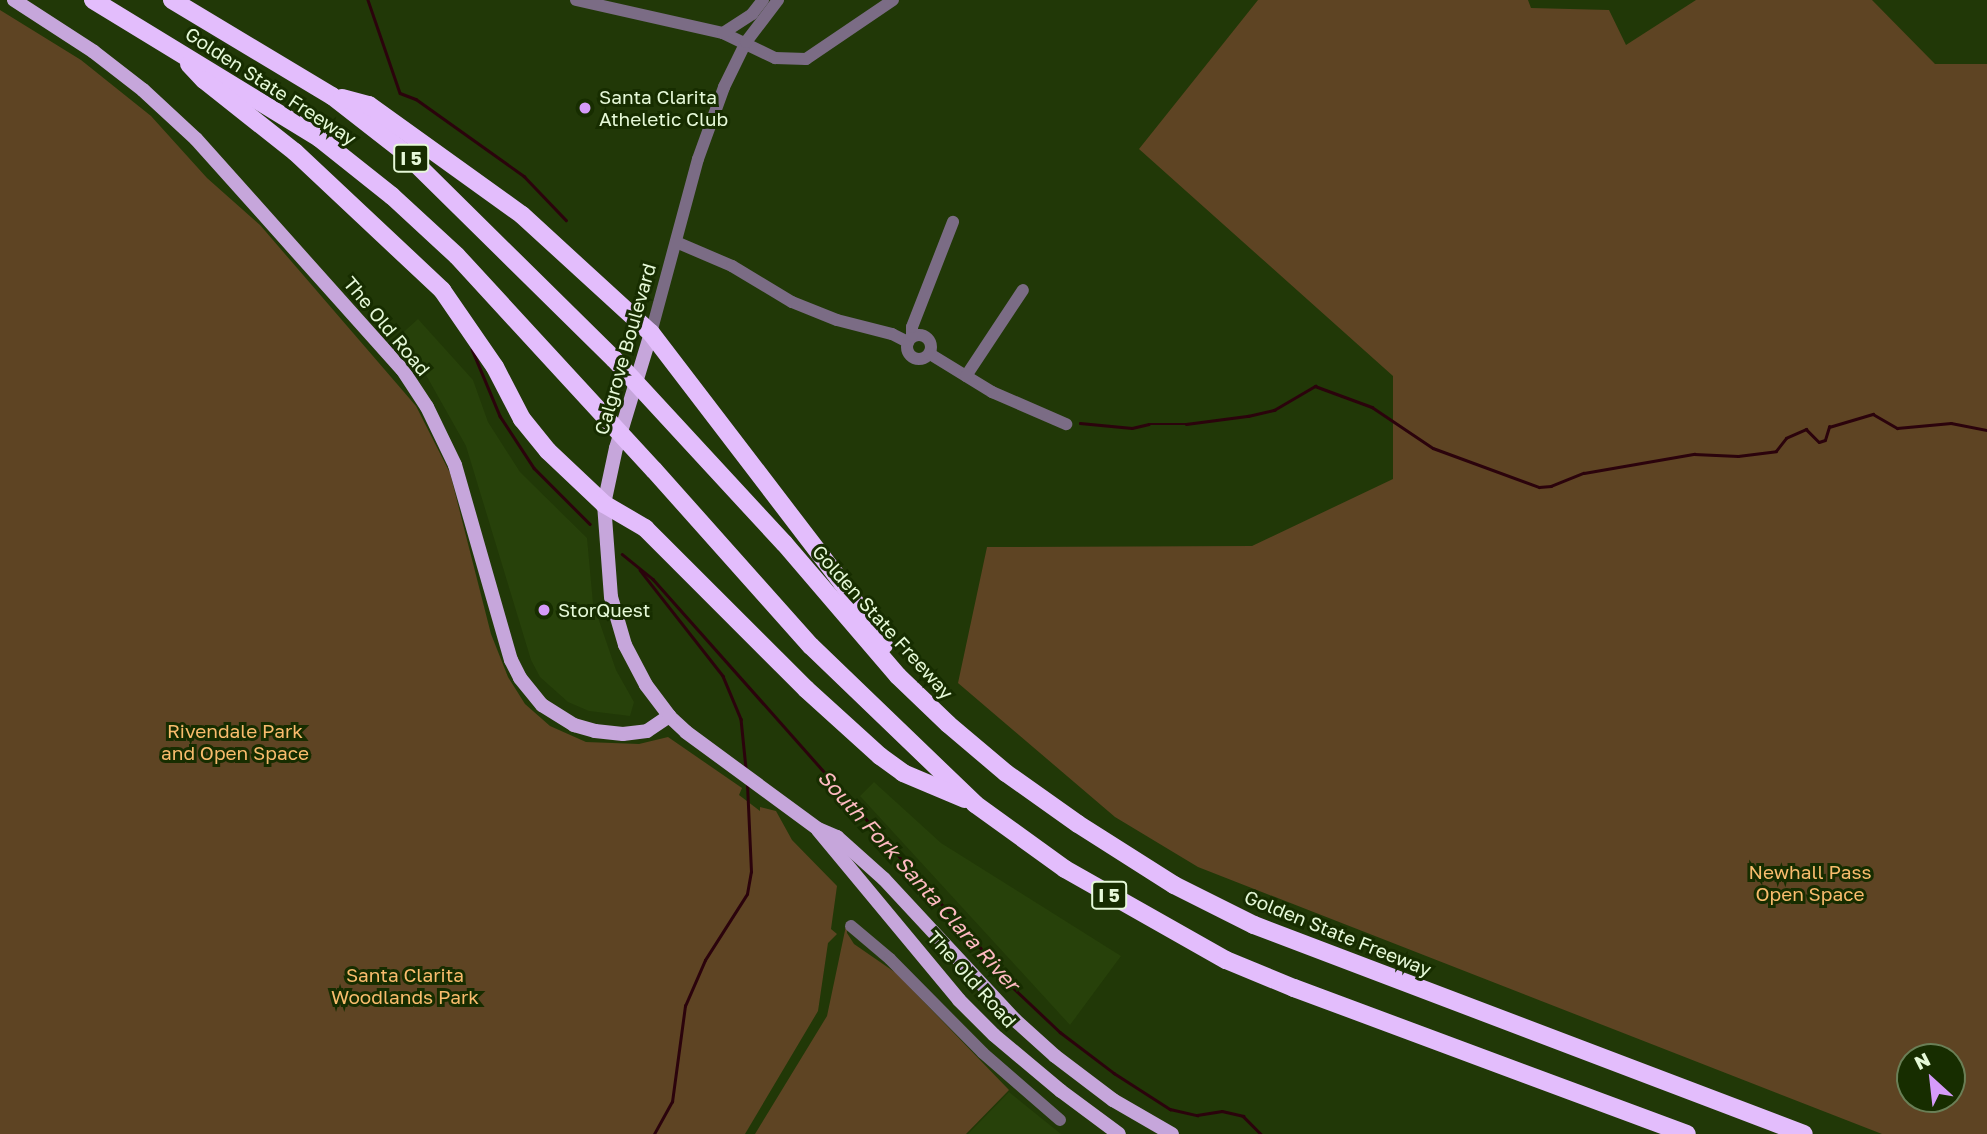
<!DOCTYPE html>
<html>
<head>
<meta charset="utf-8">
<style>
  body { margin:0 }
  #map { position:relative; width:1987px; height:1134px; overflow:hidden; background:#213807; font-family:"Golos Text",sans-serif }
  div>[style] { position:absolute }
  .built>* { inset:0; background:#27410a }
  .green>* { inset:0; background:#5e4423 }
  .stream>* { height:2.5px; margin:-1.25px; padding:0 1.25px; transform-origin:1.25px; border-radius:1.25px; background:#2b030c }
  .minor>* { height:12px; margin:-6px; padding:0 6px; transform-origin:6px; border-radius:6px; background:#7b6c85 }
  .minor>.ring { margin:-6px; padding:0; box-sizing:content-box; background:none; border:12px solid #7b6c85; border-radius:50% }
  .major>* { height:14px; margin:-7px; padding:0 7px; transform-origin:7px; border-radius:7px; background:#c6a6db }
  .highway>* { height:18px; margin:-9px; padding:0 9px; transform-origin:9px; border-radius:9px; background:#e3bdfc }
  .dots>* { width:19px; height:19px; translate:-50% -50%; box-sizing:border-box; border:4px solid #172d00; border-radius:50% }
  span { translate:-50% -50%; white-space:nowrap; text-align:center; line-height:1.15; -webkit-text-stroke:6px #172d00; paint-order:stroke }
  .shield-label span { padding:2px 5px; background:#172d00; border:2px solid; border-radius:5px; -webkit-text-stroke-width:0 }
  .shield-label { font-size:18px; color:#e6f9d8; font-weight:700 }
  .street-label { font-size:19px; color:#e6f9d8 }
  .poi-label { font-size:19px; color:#e6f9d8 }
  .left { translate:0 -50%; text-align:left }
  .park-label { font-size:19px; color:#f9bc6d }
  .water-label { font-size:21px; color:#febac1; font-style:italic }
  .north { position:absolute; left:1896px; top:1043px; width:70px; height:70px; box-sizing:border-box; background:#172d00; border:2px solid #6a7f56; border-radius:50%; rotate:333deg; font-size:19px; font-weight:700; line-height:28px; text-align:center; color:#e6f9d8 }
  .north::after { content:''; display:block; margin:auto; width:24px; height:32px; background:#d69bfa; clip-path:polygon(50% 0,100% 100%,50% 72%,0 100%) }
</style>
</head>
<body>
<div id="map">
  <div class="built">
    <i style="clip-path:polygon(418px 319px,473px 380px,488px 422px,520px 472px,587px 538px,593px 603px,616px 670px,634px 702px,630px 716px,589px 711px,568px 702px,540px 677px,531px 660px,466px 446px,426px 375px,397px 338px)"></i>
    <i style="clip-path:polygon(874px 782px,941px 843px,1121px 956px,1070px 1025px,860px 796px)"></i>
    <i style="clip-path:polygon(1009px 1092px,1061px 1134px,968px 1134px)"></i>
  </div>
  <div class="green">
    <i style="clip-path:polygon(evenodd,1258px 0,1528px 0,1531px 8px,1609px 10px,1626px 45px,1696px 0,1872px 0,1935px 64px,1987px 64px,1987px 1134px,1882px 1134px,1198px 867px,1115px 817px,958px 683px,987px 547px,1252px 546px,1393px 479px,1393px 376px,1139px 149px,1258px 0,1910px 1057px,1952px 1057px,1952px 1099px,1910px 1099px,1910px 1057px)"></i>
    <i style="clip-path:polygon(0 10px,81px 60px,151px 116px,207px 178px,260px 225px,416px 406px,450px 473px,491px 634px,508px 677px,525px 704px,550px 726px,586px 742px,639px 744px,668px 737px,742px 788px,739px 795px,760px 811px,760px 807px,776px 811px,792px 840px,837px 886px,831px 929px,837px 934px,828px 943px,818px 1011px,745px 1134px,0 1134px)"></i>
    <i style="clip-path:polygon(847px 921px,847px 933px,854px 944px,896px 973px,1009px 1090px,966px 1134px,755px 1134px,827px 1016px)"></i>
  </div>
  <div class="stream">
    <i style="left:368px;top:0;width:98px;rotate:71deg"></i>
    <i style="left:400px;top:93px;width:17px;rotate:21deg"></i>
    <i style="left:416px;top:99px;width:133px;rotate:35.5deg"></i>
    <i style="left:524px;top:176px;width:61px;rotate:46.3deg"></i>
    <i style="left:472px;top:349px;width:73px;rotate:67.3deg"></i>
    <i style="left:500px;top:416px;width:62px;rotate:56.8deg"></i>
    <i style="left:534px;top:468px;width:79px;rotate:45deg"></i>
    <i style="left:1080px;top:423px;width:52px;rotate:5.5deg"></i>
    <i style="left:1132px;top:428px;width:17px;rotate:-13deg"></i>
    <i style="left:1149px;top:424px;width:37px"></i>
    <i style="left:1186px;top:424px;width:63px;rotate:-7.4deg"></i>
    <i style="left:1248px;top:416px;width:27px;rotate:-13deg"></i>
    <i style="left:1274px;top:410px;width:48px;rotate:-30.3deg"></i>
    <i style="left:1315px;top:386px;width:61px;rotate:20.2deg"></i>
    <i style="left:1372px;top:407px;width:73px;rotate:33.9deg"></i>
    <i style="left:1433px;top:448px;width:113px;rotate:20.2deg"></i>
    <i style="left:1539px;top:487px;width:12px;rotate:-5deg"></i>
    <i style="left:1551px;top:486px;width:35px;rotate:-22deg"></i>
    <i style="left:1584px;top:473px;width:112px;rotate:-9.8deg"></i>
    <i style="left:1694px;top:454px;width:44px;rotate:2.6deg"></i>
    <i style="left:1738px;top:456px;width:38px;rotate:-7deg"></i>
    <i style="left:1776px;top:451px;width:16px;rotate:-52deg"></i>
    <i style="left:1786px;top:438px;width:22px;rotate:-24deg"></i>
    <i style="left:1806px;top:429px;width:18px;rotate:45deg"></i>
    <i style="left:1819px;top:442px;width:6px;rotate:-18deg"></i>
    <i style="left:1825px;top:440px;width:14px;rotate:-73deg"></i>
    <i style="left:1829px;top:427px;width:46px;rotate:-16.5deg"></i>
    <i style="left:1873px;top:414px;width:28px;rotate:30deg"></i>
    <i style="left:1897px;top:428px;width:54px;rotate:-5.3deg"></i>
    <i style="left:1951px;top:423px;width:37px;rotate:11deg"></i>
    <i style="left:622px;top:554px;width:40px;rotate:39deg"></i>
    <i style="left:653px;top:579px;width:492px;rotate:48.4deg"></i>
    <i style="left:980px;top:947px;width:41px;rotate:52.9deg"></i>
    <i style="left:1005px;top:980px;width:76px;rotate:43.4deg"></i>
    <i style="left:1060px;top:1032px;width:68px;rotate:37.2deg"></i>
    <i style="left:1114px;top:1073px;width:67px;rotate:32.7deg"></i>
    <i style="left:1170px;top:1109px;width:28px;rotate:13deg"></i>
    <i style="left:1197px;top:1115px;width:25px;rotate:-9deg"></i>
    <i style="left:1222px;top:1111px;width:22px;rotate:13deg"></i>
    <i style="left:1243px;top:1116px;width:25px;rotate:45deg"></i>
    <i style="left:640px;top:570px;width:135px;rotate:51.9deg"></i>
    <i style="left:723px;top:676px;width:47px;rotate:67.3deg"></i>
    <i style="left:741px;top:719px;width:49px;rotate:84.2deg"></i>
    <i style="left:654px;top:1134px;width:37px;rotate:-61deg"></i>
    <i style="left:672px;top:1102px;width:97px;rotate:-82.3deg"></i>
    <i style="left:685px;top:1006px;width:50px;rotate:-66.5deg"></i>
    <i style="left:705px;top:960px;width:78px;rotate:-57.5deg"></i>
    <i style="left:747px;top:894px;width:22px;rotate:-80deg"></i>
    <i style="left:751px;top:872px;width:87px;rotate:-92.6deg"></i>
  </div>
  <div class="minor">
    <i style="left:576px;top:0;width:151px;rotate:12.7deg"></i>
    <i style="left:723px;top:33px;width:58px;rotate:25.7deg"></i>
    <i style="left:775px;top:58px;width:31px;rotate:2deg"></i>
    <i style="left:806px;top:59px;width:105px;rotate:-34.1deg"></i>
    <i style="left:723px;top:33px;width:35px;rotate:-33deg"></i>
    <i style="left:752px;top:14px;width:18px;rotate:-52deg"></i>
    <i style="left:676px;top:242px;width:61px;rotate:23.2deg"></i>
    <i style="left:732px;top:266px;width:70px;rotate:31deg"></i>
    <i style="left:792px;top:302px;width:48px;rotate:21.8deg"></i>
    <i style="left:837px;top:320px;width:57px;rotate:14.3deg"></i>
    <i style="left:892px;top:334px;width:18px;rotate:27deg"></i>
    <i style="left:651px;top:333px;width:180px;rotate:-74.9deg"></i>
    <i style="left:698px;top:159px;width:77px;rotate:-70.1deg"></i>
    <i style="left:724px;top:87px;width:50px;rotate:-63.9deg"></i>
    <i style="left:746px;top:42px;width:53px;rotate:-52.7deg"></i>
    <i class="ring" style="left:907px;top:335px;width:12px;height:12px"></i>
    <i style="left:912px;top:336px;width:9px;rotate:-90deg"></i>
    <i style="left:912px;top:327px;width:113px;rotate:-68.7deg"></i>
    <i style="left:930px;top:354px;width:73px;rotate:31.5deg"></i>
    <i style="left:992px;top:392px;width:81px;rotate:23.4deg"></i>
    <i style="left:966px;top:376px;width:103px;rotate:-56.5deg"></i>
    <i style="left:851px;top:926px;width:51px;rotate:40.2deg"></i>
    <i style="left:890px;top:959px;width:132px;rotate:45.3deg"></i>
    <i style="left:983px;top:1053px;width:102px;rotate:41deg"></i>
  </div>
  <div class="major">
    <i style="left:14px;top:0;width:95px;rotate:33deg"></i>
    <i style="left:94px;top:52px;width:62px;rotate:37.8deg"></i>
    <i style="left:143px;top:90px;width:72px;rotate:42.8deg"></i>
    <i style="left:196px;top:139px;width:309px;rotate:48.2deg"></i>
    <i style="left:402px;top:369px;width:45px;rotate:56.7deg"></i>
    <i style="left:427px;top:407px;width:64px;rotate:64.2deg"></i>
    <i style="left:455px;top:465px;width:203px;rotate:74deg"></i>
    <i style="left:511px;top:660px;width:20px;rotate:63deg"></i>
    <i style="left:520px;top:678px;width:35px;rotate:51deg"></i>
    <i style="left:542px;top:705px;width:38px;rotate:32deg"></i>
    <i style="left:574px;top:725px;width:22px;rotate:16deg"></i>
    <i style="left:595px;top:731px;width:28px;rotate:6deg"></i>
    <i style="left:623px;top:734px;width:24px;rotate:-7deg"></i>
    <i style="left:647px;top:731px;width:27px;rotate:-34deg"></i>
    <i style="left:651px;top:333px;width:120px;rotate:106.9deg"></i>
    <i style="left:616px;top:448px;width:57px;rotate:102.1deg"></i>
    <i style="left:604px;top:504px;width:93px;rotate:85.7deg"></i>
    <i style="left:611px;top:597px;width:50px;rotate:73.7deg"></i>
    <i style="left:625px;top:645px;width:45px;rotate:62.3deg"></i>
    <i style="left:646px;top:685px;width:39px;rotate:53deg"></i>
    <i style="left:669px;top:716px;width:23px;rotate:43deg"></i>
    <i style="left:686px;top:732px;width:164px;rotate:36.3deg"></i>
    <i style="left:818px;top:829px;width:21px;rotate:23deg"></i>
    <i style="left:837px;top:837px;width:63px;rotate:41.8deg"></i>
    <i style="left:884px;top:879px;width:192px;rotate:47.1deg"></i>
    <i style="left:1015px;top:1020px;width:54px;rotate:42deg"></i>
    <i style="left:1055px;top:1056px;width:73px;rotate:37.2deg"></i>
    <i style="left:1113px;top:1100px;width:68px;rotate:30deg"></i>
    <i style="left:818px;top:830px;width:221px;rotate:50.3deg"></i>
    <i style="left:959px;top:1000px;width:49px;rotate:45deg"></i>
    <i style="left:994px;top:1035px;width:87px;rotate:39.9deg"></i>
    <i style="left:1061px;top:1091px;width:72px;rotate:36.6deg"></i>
  </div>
  <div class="highway">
    <i style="left:93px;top:0;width:265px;rotate:31.4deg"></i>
    <i style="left:319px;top:138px;width:93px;rotate:38.5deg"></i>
    <i style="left:392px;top:196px;width:88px;rotate:42.7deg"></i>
    <i style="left:457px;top:256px;width:291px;rotate:47.4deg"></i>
    <i style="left:654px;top:470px;width:236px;rotate:48.3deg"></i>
    <i style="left:811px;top:646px;width:228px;rotate:43.9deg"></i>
    <i style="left:975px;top:804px;width:111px;rotate:35.8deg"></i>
    <i style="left:1065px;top:869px;width:185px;rotate:29.5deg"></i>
    <i style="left:1226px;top:960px;width:74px;rotate:22.4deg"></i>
    <i style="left:1294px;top:988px;width:419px;rotate:20.4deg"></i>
    <i style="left:172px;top:0;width:187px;rotate:31deg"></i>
    <i style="left:332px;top:96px;width:91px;rotate:37.9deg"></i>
    <i style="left:404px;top:152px;width:295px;rotate:44.6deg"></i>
    <i style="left:614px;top:359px;width:251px;rotate:47.3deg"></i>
    <i style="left:784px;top:543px;width:175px;rotate:49.4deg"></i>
    <i style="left:898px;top:676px;width:69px;rotate:43.8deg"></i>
    <i style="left:948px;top:724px;width:76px;rotate:40.2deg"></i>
    <i style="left:1006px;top:773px;width:88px;rotate:35.3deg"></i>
    <i style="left:1078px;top:824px;width:114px;rotate:32.4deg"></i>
    <i style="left:1174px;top:885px;width:89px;rotate:26.6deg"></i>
    <i style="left:1254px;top:925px;width:588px;rotate:20.81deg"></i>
    <i style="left:189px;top:64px;width:22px;rotate:47deg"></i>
    <i style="left:204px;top:80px;width:116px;rotate:38.4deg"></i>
    <i style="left:295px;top:152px;width:202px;rotate:43.2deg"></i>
    <i style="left:442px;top:290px;width:93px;rotate:55.5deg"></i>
    <i style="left:495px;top:367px;width:59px;rotate:62.6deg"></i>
    <i style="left:522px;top:419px;width:41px;rotate:50.9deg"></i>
    <i style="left:548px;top:451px;width:77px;rotate:43.4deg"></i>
    <i style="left:604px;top:504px;width:48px;rotate:30.3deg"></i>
    <i style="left:645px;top:528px;width:228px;rotate:45deg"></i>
    <i style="left:806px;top:689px;width:100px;rotate:42.2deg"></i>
    <i style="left:880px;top:756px;width:29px;rotate:36deg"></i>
    <i style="left:903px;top:773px;width:67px;rotate:22.8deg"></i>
    <i style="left:342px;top:98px;width:28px;rotate:15deg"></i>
    <i style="left:369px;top:105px;width:188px;rotate:35.7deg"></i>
    <i style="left:522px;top:215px;width:175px;rotate:42.5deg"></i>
    <i style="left:651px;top:333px;width:315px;rotate:52.6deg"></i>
    <i style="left:842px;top:583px;width:75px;rotate:55.9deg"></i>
  </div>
  <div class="dots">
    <i style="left:585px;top:108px;background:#d69bfa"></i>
    <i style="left:544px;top:610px;background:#d69bfa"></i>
  </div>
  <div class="shield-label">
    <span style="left:411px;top:158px">I 5</span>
    <span style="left:1109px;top:895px">I 5</span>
  </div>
  <div class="street-label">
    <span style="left:271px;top:86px;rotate:33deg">Golden State Freeway</span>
    <span style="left:387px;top:326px;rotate:50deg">The Old Road</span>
    <span style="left:625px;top:349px;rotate:-74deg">Calgrove Boulevard</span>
    <span style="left:883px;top:622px;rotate:48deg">Golden State Freeway</span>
    <span style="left:1338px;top:933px;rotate:22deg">Golden State Freeway</span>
    <span style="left:972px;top:979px;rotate:48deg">The Old Road</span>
  </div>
  <div class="poi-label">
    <span class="left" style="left:599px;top:108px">Santa Clarita<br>Atheletic Club</span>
    <span class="left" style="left:558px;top:610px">StorQuest</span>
  </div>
  <div class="park-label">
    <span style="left:235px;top:742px">Rivendale Park<br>and Open Space</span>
    <span style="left:1810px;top:883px">Newhall Pass<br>Open Space</span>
    <span style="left:405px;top:986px">Santa Clarita<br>Woodlands Park</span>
  </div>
  <div class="water-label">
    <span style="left:919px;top:880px;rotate:48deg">South Fork Santa Clara River</span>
  </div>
  <div class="north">N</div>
</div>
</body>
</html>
